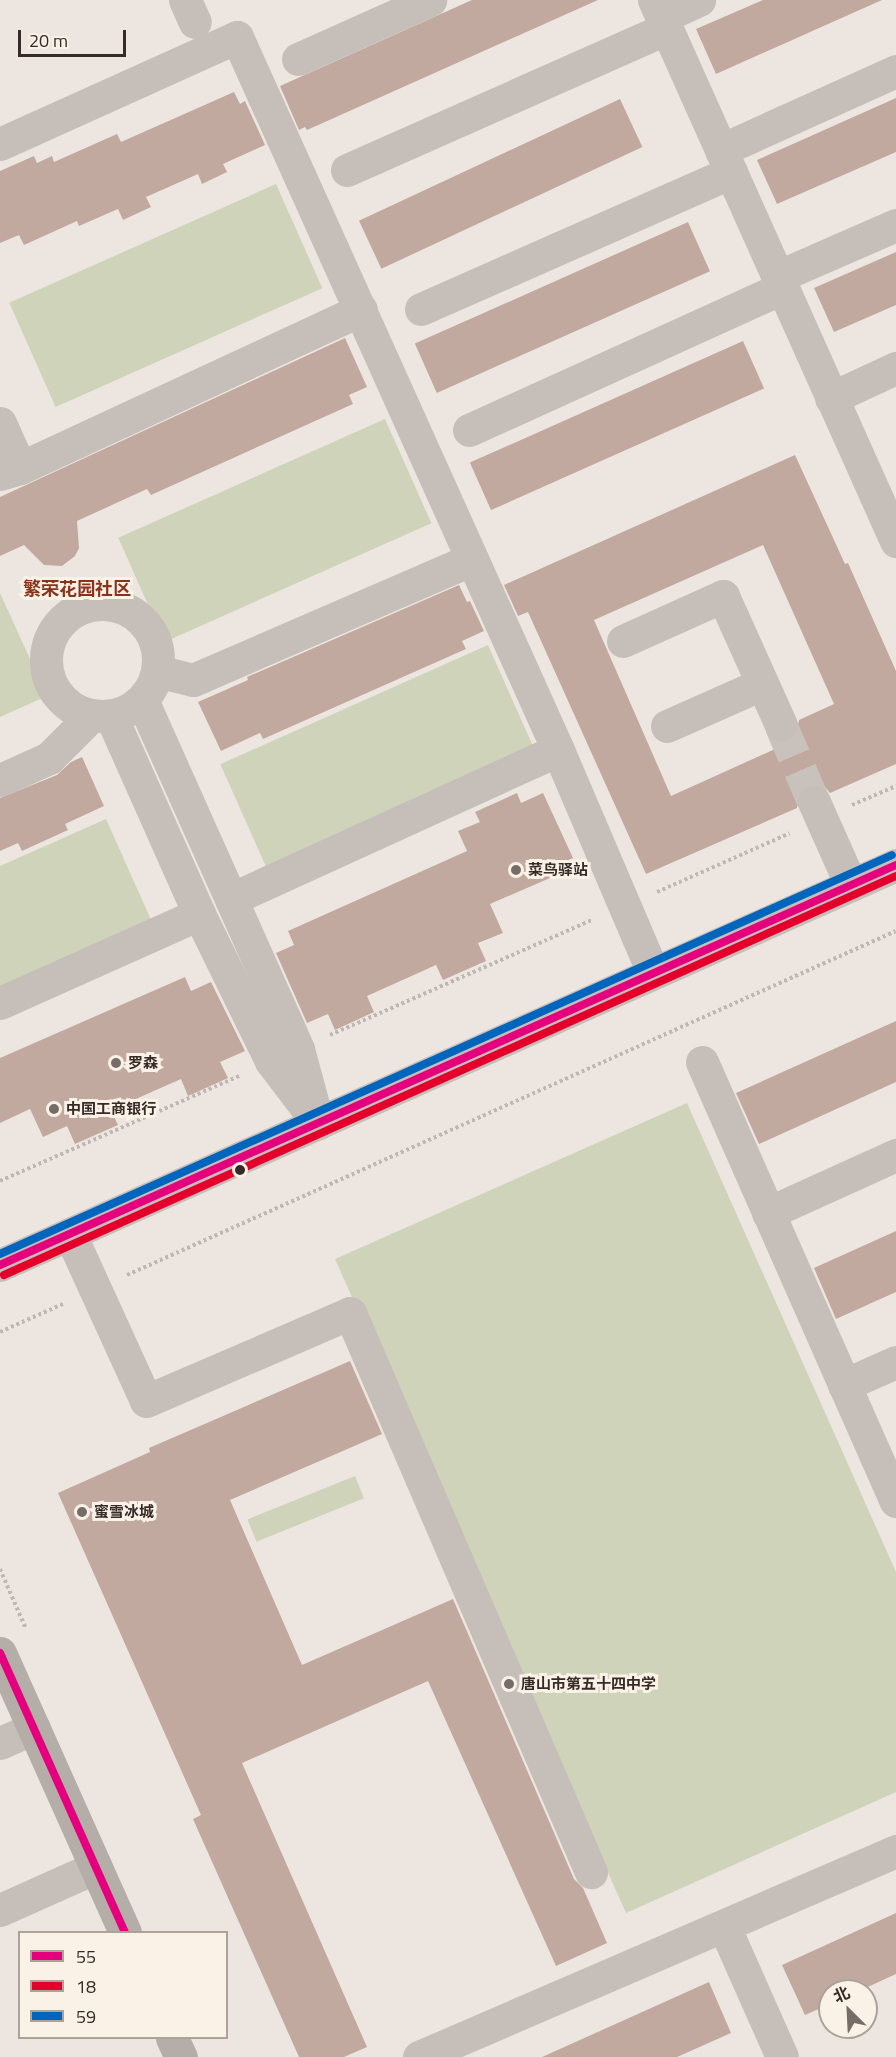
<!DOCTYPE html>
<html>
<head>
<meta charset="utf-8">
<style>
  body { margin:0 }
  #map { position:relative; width:896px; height:2057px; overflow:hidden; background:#ede6e0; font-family:"Titillium Web","Noto Sans SC",sans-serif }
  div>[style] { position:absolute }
  .green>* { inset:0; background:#cfd3b9; transform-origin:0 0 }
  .building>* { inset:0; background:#c2a9a0; transform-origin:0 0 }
  .minor-tunnel>* { height:33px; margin-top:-16.5px; transform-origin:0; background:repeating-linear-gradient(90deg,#c9c1bb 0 33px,transparent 0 49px) }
  .path>* { height:4px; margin-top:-2px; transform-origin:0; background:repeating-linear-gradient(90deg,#bfb7b1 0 3px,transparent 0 6px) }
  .minor>* { height:33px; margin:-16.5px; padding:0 16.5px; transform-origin:16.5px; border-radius:16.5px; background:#c6beb9 }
  .minor>.ring { margin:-16.5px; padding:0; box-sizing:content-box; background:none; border:33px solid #c6beb9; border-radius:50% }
  .major>* { height:33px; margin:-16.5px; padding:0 16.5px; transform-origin:16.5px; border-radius:16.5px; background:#b5ada8 }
  .bus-1>* { height:8px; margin:-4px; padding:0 4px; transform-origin:4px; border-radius:4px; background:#e5007d }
  .bus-2>* { height:8px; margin:-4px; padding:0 4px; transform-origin:4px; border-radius:4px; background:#e4002b }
  .bus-3>* { height:8px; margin:-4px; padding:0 4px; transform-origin:4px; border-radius:4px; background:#0065bd }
  .dots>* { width:16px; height:16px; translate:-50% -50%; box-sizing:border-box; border:3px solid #faf1e7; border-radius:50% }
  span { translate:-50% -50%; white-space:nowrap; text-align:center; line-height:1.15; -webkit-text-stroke:6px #faf1e7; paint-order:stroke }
  .poi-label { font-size:15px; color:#372b27; font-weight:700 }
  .left { translate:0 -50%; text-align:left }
  .quarter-label { font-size:18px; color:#8b321b; font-weight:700 }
  .legend { position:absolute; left:18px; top:1931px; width:210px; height:108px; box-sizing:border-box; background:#faf1e7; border:2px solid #aca29a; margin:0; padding:8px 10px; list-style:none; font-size:18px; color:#372b27 }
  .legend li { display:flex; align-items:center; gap:12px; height:30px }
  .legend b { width:30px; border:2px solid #aca29a }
  .north { position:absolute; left:818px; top:1979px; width:60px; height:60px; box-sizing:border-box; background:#faf1e7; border:2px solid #aca29a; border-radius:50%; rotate:336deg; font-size:16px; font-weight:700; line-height:24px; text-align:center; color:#372b27 }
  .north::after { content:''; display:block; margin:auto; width:21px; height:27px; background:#776c68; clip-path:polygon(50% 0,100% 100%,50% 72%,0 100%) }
  .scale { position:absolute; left:18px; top:30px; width:108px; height:27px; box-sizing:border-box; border:3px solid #372b27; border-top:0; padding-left:8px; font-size:18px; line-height:21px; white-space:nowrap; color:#372b27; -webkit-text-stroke:4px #faf1e7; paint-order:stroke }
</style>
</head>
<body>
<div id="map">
  <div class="green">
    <i style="left:276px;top:184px;width:114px;height:292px;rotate:66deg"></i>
    <i style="left:385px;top:419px;width:114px;height:292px;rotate:66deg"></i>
    <i style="clip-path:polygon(0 593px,47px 696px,0 717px)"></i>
    <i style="left:488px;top:645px;width:114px;height:293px;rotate:66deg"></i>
    <i style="clip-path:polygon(106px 819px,152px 922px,0 991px,0 866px)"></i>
    <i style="clip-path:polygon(687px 1103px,896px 1572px,896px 1792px,626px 1913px,335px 1259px)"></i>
    <i style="left:355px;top:1476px;width:24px;height:116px;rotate:68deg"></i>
  </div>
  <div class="building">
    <i style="clip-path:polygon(472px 0,598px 0,307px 130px,305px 127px,299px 130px,280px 86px)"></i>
    <i style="clip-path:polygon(763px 0,882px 0,716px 74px,696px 29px)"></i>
    <i style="clip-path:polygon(234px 92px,240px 104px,245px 101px,265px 145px,223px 164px,227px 172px,202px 184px,198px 174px,146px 197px,151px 207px,123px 220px,118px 209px,79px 226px,77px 221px,24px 245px,19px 235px,0 243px,0 171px,34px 156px,37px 163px,52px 156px,54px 162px,117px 134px,121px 142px)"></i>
    <i style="clip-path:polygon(896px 98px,896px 152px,777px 204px,757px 160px)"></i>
    <i style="left:620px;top:99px;width:53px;height:288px;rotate:65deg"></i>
    <i style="left:688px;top:222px;width:54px;height:299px;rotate:66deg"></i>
    <i style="clip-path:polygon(896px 252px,896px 305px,834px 332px,814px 288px)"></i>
    <i style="clip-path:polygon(345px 338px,367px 387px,349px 395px,353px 404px,151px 495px,147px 489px,77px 521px,79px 548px,75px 556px,62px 566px,44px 565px,24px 545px,0 556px,0 497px)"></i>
    <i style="left:743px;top:341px;width:52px;height:299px;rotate:66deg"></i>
    <i style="clip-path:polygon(evenodd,795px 455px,845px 564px,848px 563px,896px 671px,896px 764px,830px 793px,825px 787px,817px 783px,806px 785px,799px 792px,797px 808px,646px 874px,528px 612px,518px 616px,504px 585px,795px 455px,763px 545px,834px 704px,799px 720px,796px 735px,789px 742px,780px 744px,772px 741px,775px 749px,671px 796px,594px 620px,763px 545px)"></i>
    <i style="clip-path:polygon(459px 585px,467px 602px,470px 601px,484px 631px,462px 641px,466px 649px,263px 739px,260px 733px,221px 751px,198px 702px,248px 680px,247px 677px)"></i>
    <i style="clip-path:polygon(82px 757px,104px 806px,65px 824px,68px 830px,22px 851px,18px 843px,0 851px,0 798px,57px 775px,71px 762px)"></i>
    <i style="clip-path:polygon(517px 793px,521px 803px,543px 793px,573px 858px,547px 869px,550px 878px,490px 904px,503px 933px,478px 943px,486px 961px,443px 980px,436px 965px,367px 996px,374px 1012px,335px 1030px,328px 1014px,307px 1023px,276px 953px,294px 945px,288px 931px,467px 851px,458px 831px,480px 822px,475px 812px)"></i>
    <i style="clip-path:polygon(185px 977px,191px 991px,211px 982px,245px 1051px,220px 1062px,228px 1078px,188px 1096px,181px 1079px,111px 1110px,118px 1125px,75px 1144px,67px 1126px,43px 1137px,30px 1109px,0 1123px,0 1058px)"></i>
    <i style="clip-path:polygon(896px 1021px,896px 1082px,759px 1144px,736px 1093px)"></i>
    <i style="clip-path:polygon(896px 1231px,896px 1292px,836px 1319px,814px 1268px)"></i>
    <i style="clip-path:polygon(350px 1361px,382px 1434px,230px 1500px,302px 1665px,453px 1599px,574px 1879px,583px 1888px,607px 1943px,556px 1966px,428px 1681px,242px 1763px,367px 2047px,344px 2057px,299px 2057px,193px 1819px,201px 1815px,58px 1493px,150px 1452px,149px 1448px)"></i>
    <i style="clip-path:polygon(896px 1913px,896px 1974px,859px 1991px,830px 1991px,830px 2004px,805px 2015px,782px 1965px)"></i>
    <i style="clip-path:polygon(709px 1982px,731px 2033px,677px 2057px,542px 2057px)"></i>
  </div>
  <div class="minor-tunnel">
    <i style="left:781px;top:725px;width:84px;rotate:66.8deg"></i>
  </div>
  <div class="path">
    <i style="left:852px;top:805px;width:48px;rotate:-23.4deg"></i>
    <i style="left:657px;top:892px;width:145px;rotate:-23.9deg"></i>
    <i style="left:330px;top:1035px;width:286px;rotate:-23.7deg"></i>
    <i style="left:0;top:1181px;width:263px;rotate:-23.7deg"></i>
    <i style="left:127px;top:1275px;width:842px;rotate:-24.1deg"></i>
    <i style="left:0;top:1332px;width:69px;rotate:-24deg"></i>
    <i style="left:0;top:1569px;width:65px;rotate:66.6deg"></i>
  </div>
  <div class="minor">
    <i style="left:185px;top:0;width:24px;rotate:66deg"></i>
    <i style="left:654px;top:0;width:593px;rotate:65.9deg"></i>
    <i style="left:662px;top:17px;width:41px;rotate:-24.7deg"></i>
    <i style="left:298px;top:59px;width:145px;rotate:-24.1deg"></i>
    <i style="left:0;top:144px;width:260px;rotate:-24.3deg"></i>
    <i style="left:237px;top:37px;width:782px;rotate:65.76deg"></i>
    <i style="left:558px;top:750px;width:242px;rotate:66.9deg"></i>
    <i style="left:721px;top:150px;width:192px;rotate:-24.3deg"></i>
    <i style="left:347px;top:170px;width:350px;rotate:-23.9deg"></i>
    <i style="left:777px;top:277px;width:130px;rotate:-23.6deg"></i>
    <i style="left:421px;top:309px;width:339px;rotate:-23.8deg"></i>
    <i style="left:831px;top:398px;width:72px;rotate:-24.8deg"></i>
    <i style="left:0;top:423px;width:49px;rotate:66deg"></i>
    <i style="left:469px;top:430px;width:344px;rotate:-24.4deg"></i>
    <i style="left:0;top:474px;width:21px;rotate:-17deg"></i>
    <i style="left:20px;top:468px;width:376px;rotate:-24.9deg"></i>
    <i class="ring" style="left:46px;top:604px;width:79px;height:79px"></i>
    <i style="left:623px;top:641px;width:110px;rotate:-24.2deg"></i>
    <i style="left:723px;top:596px;width:141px;rotate:65.8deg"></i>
    <i style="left:157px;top:671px;width:37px;rotate:14deg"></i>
    <i style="left:193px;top:680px;width:304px;rotate:-23.4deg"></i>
    <i style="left:142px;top:700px;width:382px;rotate:65.9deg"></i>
    <i style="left:298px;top:1049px;width:77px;rotate:74.9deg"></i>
    <i style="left:111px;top:716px;width:217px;rotate:66deg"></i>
    <i style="left:199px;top:914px;width:164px;rotate:63.9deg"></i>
    <i style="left:271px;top:1061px;width:61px;rotate:52.9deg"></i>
    <i style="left:667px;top:726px;width:104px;rotate:-23.9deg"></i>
    <i style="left:0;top:780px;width:54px;rotate:-24.2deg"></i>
    <i style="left:49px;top:758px;width:59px;rotate:-45deg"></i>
    <i style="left:814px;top:802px;width:91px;rotate:66deg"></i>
    <i style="left:231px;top:899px;width:359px;rotate:-24.5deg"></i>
    <i style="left:0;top:1003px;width:218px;rotate:-24.1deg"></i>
    <i style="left:702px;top:1062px;width:480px;rotate:66.2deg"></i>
    <i style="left:768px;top:1213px;width:141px;rotate:-24.4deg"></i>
    <i style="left:70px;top:1234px;width:183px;rotate:65.5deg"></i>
    <i style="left:146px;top:1401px;width:222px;rotate:-23.3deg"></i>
    <i style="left:350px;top:1313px;width:609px;rotate:66.68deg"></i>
    <i style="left:0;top:1265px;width:981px;rotate:-24.06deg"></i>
    <i style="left:844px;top:1385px;width:57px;rotate:-23.9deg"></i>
    <i style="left:0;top:1743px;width:37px;rotate:-24deg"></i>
    <i style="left:0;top:1910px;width:105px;rotate:-24.1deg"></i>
    <i style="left:724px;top:1926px;width:143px;rotate:66.1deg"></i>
    <i style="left:419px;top:2057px;width:520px;rotate:-23.36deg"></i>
  </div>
  <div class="major">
    <i style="left:0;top:1653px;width:306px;rotate:65.9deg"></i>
    <i style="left:172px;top:2038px;width:21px;rotate:65deg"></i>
  </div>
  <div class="bus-1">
    <i style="left:0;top:1265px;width:981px;rotate:-24.06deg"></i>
    <i style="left:0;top:1653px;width:306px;rotate:65.9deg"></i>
  </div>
  <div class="bus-2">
    <i style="left:4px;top:1275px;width:977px;rotate:-24.1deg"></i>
  </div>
  <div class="bus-3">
    <i style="left:0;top:1254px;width:977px;rotate:-24.1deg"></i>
  </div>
  <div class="dots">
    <i style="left:516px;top:870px;background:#776c68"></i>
    <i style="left:116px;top:1063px;background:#776c68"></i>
    <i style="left:54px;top:1109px;background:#776c68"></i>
    <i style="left:240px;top:1170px;background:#372b27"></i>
    <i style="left:82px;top:1512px;background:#776c68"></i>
    <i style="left:509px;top:1684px;background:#776c68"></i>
  </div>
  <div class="poi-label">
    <span class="left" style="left:528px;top:870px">菜鸟驿站</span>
    <span class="left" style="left:128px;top:1063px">罗森</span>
    <span class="left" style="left:66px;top:1109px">中国工商银行</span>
    <span class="left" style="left:94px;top:1512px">蜜雪冰城</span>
    <span class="left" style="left:521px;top:1684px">唐山市第五十四中学</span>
  </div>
  <div class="quarter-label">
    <span style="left:77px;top:589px">繁荣花园社区</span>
  </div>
  <ul class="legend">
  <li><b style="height:8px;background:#e5007d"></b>55</li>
  <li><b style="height:8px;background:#e4002b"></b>18</li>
  <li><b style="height:8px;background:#0065bd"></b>59</li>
  </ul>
  <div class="north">北</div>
  <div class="scale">20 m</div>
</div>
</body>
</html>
